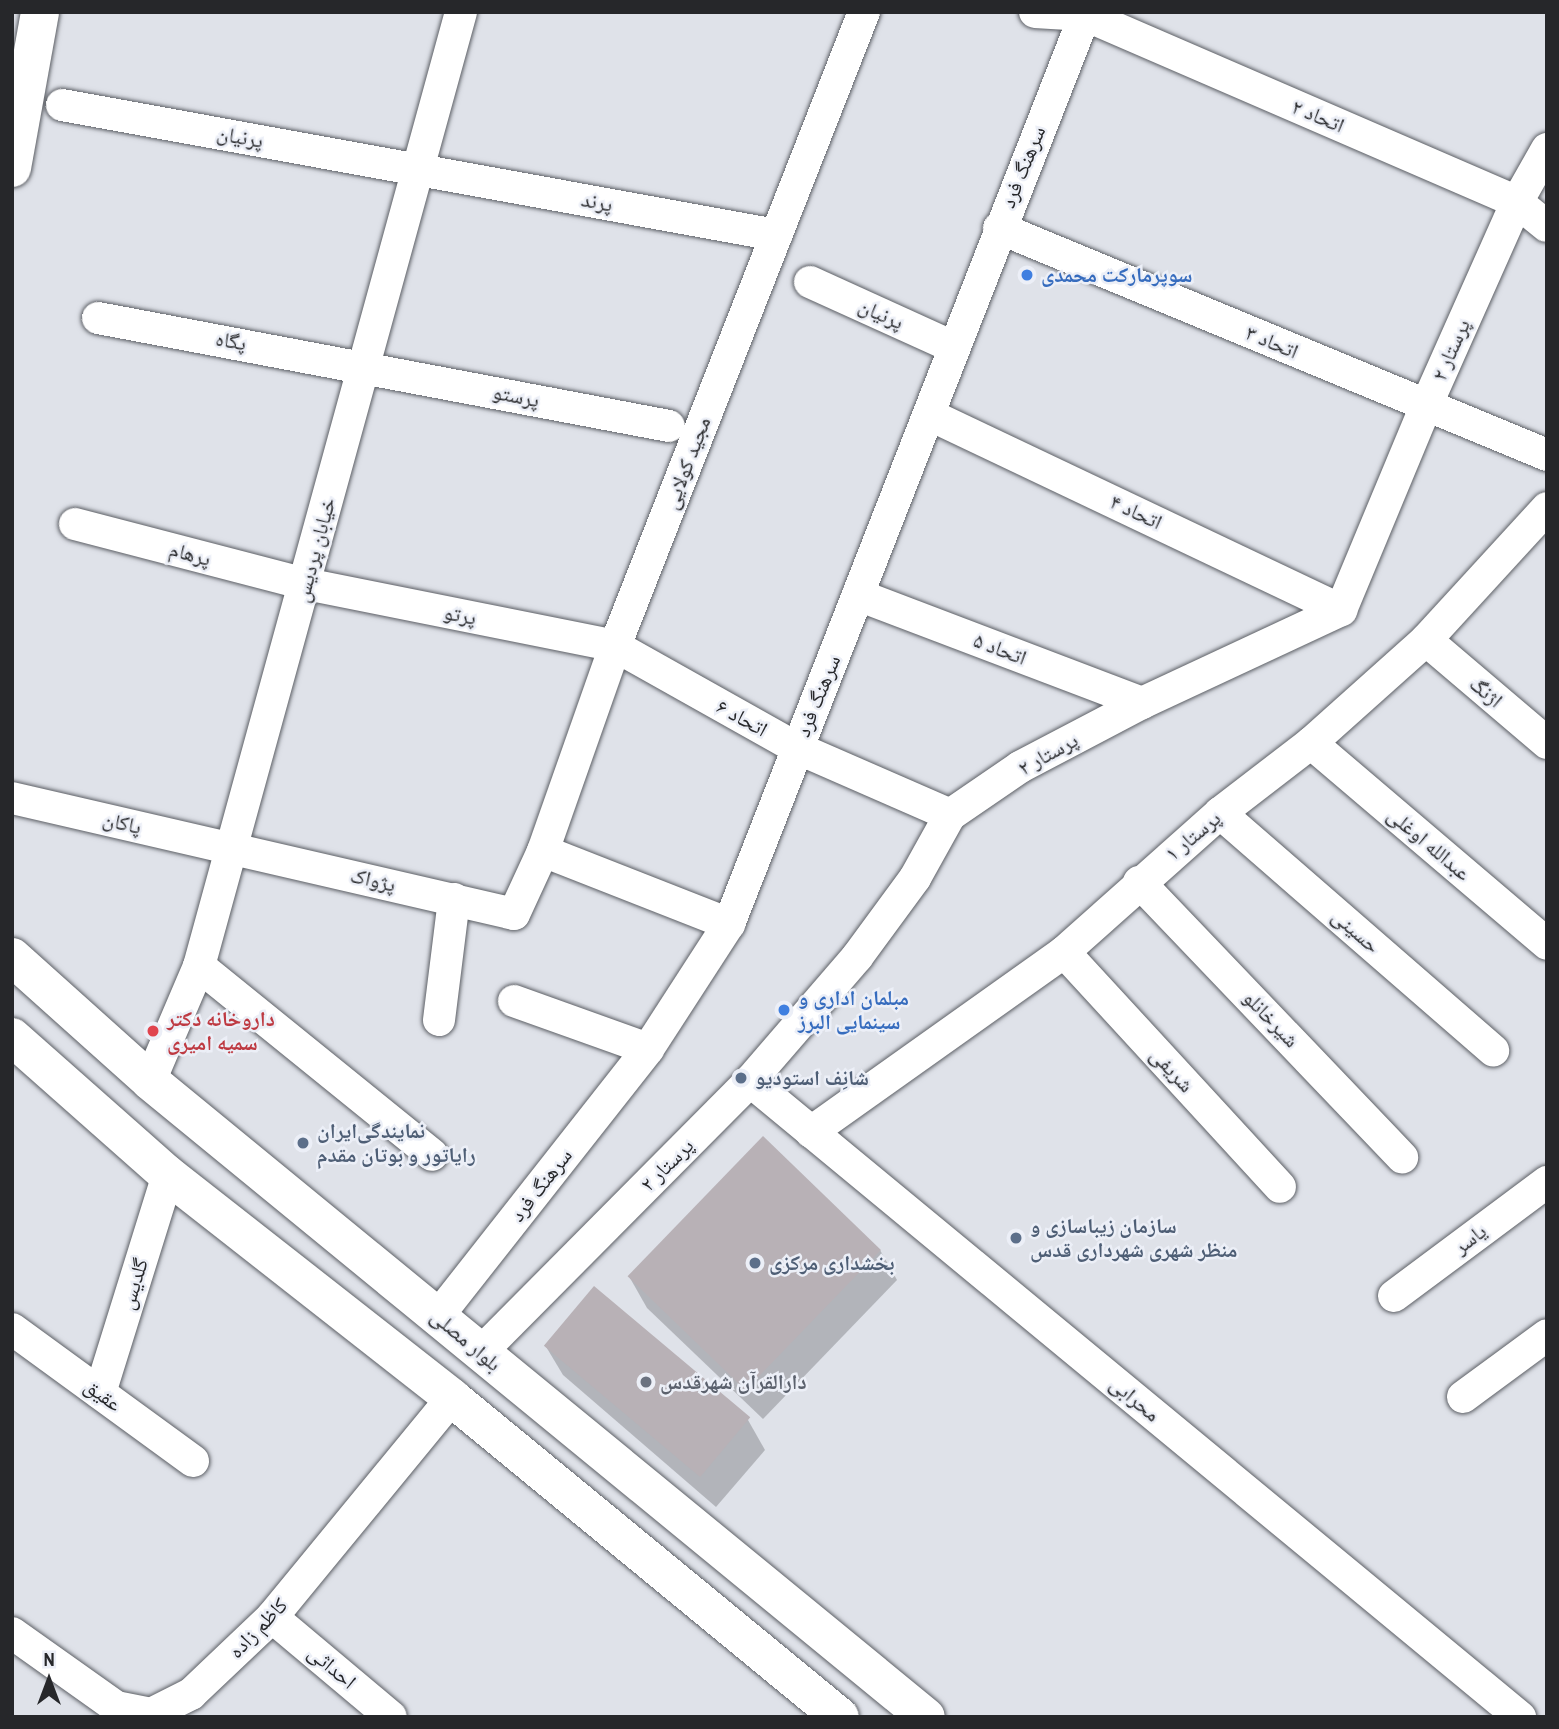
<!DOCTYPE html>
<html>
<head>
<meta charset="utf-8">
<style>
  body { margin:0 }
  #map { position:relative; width:1559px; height:1729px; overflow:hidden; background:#dfe2e9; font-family:"Archivo Narrow","Noto Naskh Arabic",sans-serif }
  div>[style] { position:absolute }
  .shadow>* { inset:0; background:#0003 }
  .building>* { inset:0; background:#b8b1b6; transform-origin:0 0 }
  .roads { filter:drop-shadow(0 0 2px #5c5f65) drop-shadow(0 0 2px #5c5f65) }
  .street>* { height:32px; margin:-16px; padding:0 16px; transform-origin:16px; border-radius:16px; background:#fff }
  .secondary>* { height:38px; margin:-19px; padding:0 19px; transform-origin:19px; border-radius:19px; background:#fff }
  .dots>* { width:19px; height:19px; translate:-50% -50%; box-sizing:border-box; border:4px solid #eceff7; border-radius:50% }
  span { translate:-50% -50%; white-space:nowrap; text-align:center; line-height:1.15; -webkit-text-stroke:5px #eceff7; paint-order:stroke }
  .street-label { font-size:21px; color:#26272a }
  .shop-label { font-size:21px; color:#366cbe; font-weight:700 }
  .left { translate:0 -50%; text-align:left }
  .health-label { font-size:21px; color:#be3a42; font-weight:700 }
  .service-label { font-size:21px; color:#4e5e75; font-weight:700 }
  .worship-label { font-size:21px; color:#5b616d; font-weight:700 }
  .frame { position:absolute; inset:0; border:14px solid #26272a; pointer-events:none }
  .north { position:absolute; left:14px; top:1645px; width:70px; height:70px; -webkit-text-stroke:5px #eceff7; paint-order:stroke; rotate:0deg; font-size:19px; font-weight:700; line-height:28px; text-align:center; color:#26272a }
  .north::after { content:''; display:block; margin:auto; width:24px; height:32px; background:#26272a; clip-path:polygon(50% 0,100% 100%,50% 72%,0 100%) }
</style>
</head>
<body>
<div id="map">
  <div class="shadow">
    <i style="clip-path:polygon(880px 1250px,897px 1280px,763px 1419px,647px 1308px,630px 1278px)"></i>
    <i style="clip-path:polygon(594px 1288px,748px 1420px,765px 1450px,716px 1507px,563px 1375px,545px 1345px)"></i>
  </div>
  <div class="building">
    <i style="left:763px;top:1136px;width:164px;height:195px;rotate:44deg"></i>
    <i style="left:594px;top:1286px;width:204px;height:78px;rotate:40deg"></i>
  </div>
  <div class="roads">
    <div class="street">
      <i style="left:1035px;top:12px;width:50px;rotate:3.4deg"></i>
      <i style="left:1085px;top:15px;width:471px;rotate:23.4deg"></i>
      <i style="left:1517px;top:202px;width:38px;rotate:39deg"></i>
      <i style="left:62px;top:105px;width:726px;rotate:10.32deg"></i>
      <i style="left:999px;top:228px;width:593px;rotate:22.5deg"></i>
      <i style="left:810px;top:282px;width:157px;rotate:24.4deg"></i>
      <i style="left:98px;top:318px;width:581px;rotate:10.71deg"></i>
      <i style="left:930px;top:415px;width:455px;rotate:25.4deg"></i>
      <i style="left:75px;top:524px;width:239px;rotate:14.6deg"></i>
      <i style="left:306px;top:584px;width:315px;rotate:11.3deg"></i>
      <i style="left:615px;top:646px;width:209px;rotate:29.3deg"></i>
      <i style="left:797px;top:748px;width:167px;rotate:23.6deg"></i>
      <i style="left:858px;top:595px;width:304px;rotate:20.8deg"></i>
      <i style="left:1426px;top:640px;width:159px;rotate:40.4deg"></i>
      <i style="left:1311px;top:743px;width:310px;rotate:40.4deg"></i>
      <i style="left:12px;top:798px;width:515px;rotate:13.01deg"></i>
      <i style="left:514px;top:914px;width:69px;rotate:-65.3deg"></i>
      <i style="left:543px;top:851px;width:217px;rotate:-70.6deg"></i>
      <i style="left:615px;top:646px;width:681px;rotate:-68.56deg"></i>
      <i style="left:1220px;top:813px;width:362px;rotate:41deg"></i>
      <i style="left:543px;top:851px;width:200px;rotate:21.4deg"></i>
      <i style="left:1139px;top:882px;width:381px;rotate:46.3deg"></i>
      <i style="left:1064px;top:952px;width:319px;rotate:47.4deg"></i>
      <i style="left:199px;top:966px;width:300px;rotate:39deg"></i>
      <i style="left:514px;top:1001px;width:142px;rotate:19.7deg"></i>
      <i style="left:439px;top:1020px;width:122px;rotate:-82.9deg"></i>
      <i style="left:150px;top:1081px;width:125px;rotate:-66.9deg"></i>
      <i style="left:199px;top:966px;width:989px;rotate:-74.64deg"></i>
      <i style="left:750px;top:1081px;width:999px;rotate:39.56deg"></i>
      <i style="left:811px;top:1132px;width:310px;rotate:-35.4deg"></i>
      <i style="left:1064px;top:952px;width:209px;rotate:-41.7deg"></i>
      <i style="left:1220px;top:813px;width:115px;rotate:-37.6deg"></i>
      <i style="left:1311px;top:743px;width:154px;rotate:-41.8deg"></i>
      <i style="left:1426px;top:640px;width:179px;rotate:-47.5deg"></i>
      <i style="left:1394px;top:1296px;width:191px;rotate:-36.7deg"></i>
      <i style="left:438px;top:1316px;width:340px;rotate:-51.8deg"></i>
      <i style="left:648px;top:1049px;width:149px;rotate:-57.1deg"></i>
      <i style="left:729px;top:924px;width:979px;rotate:-68.62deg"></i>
      <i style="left:12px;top:1329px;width:224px;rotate:36.1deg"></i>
      <i style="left:480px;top:1353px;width:383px;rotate:-45.2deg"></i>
      <i style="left:750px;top:1081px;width:164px;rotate:-49.2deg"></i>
      <i style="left:857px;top:957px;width:98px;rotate:-53.7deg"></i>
      <i style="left:915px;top:878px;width:72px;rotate:-60.9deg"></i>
      <i style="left:950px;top:815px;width:85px;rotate:-34.4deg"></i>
      <i style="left:1020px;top:767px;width:138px;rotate:-27.7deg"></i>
      <i style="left:1142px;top:703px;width:220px;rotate:-25deg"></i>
      <i style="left:1341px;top:610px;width:221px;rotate:-67.4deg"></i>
      <i style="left:1426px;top:406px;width:223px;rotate:-66deg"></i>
      <i style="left:1517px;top:202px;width:61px;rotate:-60.5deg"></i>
      <i style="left:100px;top:1393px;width:228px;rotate:-72.7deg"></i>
      <i style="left:1463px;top:1397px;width:104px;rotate:-36.4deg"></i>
      <i style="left:272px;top:1617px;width:155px;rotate:40deg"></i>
      <i style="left:12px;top:1633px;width:128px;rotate:35.4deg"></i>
      <i style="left:116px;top:1707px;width:36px;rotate:11deg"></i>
      <i style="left:151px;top:1714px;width:45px;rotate:-26.6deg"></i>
      <i style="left:191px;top:1694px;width:112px;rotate:-43.5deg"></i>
      <i style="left:272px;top:1617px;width:283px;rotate:-50.6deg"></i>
    </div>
    <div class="secondary">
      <i style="left:12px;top:168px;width:158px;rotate:-79.8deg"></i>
      <i style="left:12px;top:957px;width:186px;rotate:41.9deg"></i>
      <i style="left:150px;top:1081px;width:1003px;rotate:39.34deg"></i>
      <i style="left:12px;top:1037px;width:208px;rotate:41.5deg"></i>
      <i style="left:168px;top:1175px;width:361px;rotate:38.1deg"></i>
      <i style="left:452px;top:1398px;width:502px;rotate:39.43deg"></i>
    </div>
  </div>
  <div class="dots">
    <i style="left:1027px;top:275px;background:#3f7fe0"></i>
    <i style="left:784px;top:1010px;background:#3f7fe0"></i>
    <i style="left:153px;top:1031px;background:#e0444e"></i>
    <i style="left:741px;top:1078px;background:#5c6f8a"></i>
    <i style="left:303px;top:1143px;background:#5c6f8a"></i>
    <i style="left:1016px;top:1238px;background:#5c6f8a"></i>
    <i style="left:755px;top:1263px;background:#5c6f8a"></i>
    <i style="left:646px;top:1382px;background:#6b7280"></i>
  </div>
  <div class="street-label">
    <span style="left:1318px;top:116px;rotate:23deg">اتحاد ۲</span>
    <span style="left:240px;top:137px;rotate:10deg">پرنیان</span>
    <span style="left:1023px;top:167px;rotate:-68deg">سرهنگ فرد</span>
    <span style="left:597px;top:202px;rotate:11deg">پرند</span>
    <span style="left:881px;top:314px;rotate:24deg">پرنیان</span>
    <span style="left:231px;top:341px;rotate:10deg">پگاه</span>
    <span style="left:1272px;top:342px;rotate:23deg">اتحاد ۳</span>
    <span style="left:1451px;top:350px;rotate:-66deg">پرستار ۲</span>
    <span style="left:516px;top:396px;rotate:11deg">پرستو</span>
    <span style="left:687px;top:463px;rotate:-69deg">مجید کولایی</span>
    <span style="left:1136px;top:512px;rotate:25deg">اتحاد ۴</span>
    <span style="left:315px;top:550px;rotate:-75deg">خیابان پردیس</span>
    <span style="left:190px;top:554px;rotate:15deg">پرهام</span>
    <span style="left:460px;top:615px;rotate:11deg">پرتو</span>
    <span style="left:1000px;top:649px;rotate:21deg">اتحاد ۵</span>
    <span style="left:1486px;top:692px;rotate:40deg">اژنگ</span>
    <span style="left:818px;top:696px;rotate:-68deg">سرهنگ فرد</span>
    <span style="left:742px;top:718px;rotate:29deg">اتحاد ۶</span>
    <span style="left:1048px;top:754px;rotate:-29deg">پرستار ۲</span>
    <span style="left:122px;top:823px;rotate:13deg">پاکان</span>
    <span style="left:1193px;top:836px;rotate:-40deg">پرستار ۱</span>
    <span style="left:1429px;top:844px;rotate:40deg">عبدالله اوغلی</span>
    <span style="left:373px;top:880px;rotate:13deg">پژواک</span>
    <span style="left:1356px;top:931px;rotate:41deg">حسینی</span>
    <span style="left:1271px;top:1019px;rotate:46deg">شیرخانلو</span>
    <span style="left:1172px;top:1070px;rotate:47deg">شریفی</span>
    <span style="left:667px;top:1165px;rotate:-45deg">پرستار ۲</span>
    <span style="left:541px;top:1185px;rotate:-52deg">سرهنگ فرد</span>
    <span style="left:1470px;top:1239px;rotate:-37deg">یاسر</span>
    <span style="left:134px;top:1284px;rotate:-73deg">گلدیس</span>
    <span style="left:466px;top:1340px;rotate:40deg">بلوار مصلی</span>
    <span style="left:103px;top:1395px;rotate:36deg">عقیق</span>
    <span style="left:1135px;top:1399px;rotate:40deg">محرابی</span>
    <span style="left:258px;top:1628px;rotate:-46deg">کاظم زاده</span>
    <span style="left:332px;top:1667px;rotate:40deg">احداثی</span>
  </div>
  <div class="shop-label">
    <span class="left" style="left:1041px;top:275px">سوپرمارکت محمدی</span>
    <span class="left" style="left:798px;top:1010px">مبلمان اداری و<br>سینمایی البرز</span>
  </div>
  <div class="health-label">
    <span class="left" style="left:167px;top:1031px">داروخانه دکتر<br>سمیه امیری</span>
  </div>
  <div class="service-label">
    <span class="left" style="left:755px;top:1078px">شانِف استودیو</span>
    <span class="left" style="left:317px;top:1143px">نمایندگی‌ایران<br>رایاتور و بوتان مقدم</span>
    <span class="left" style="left:1030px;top:1238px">سازمان زیباسازی و<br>منظر شهری شهرداری قدس</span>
    <span class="left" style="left:769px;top:1263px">بخشداری مرکزی</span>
  </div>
  <div class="worship-label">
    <span class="left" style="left:660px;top:1382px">دارالقرآن شهرقدس</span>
  </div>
  <div class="frame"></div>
  <div class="north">N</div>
</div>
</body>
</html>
